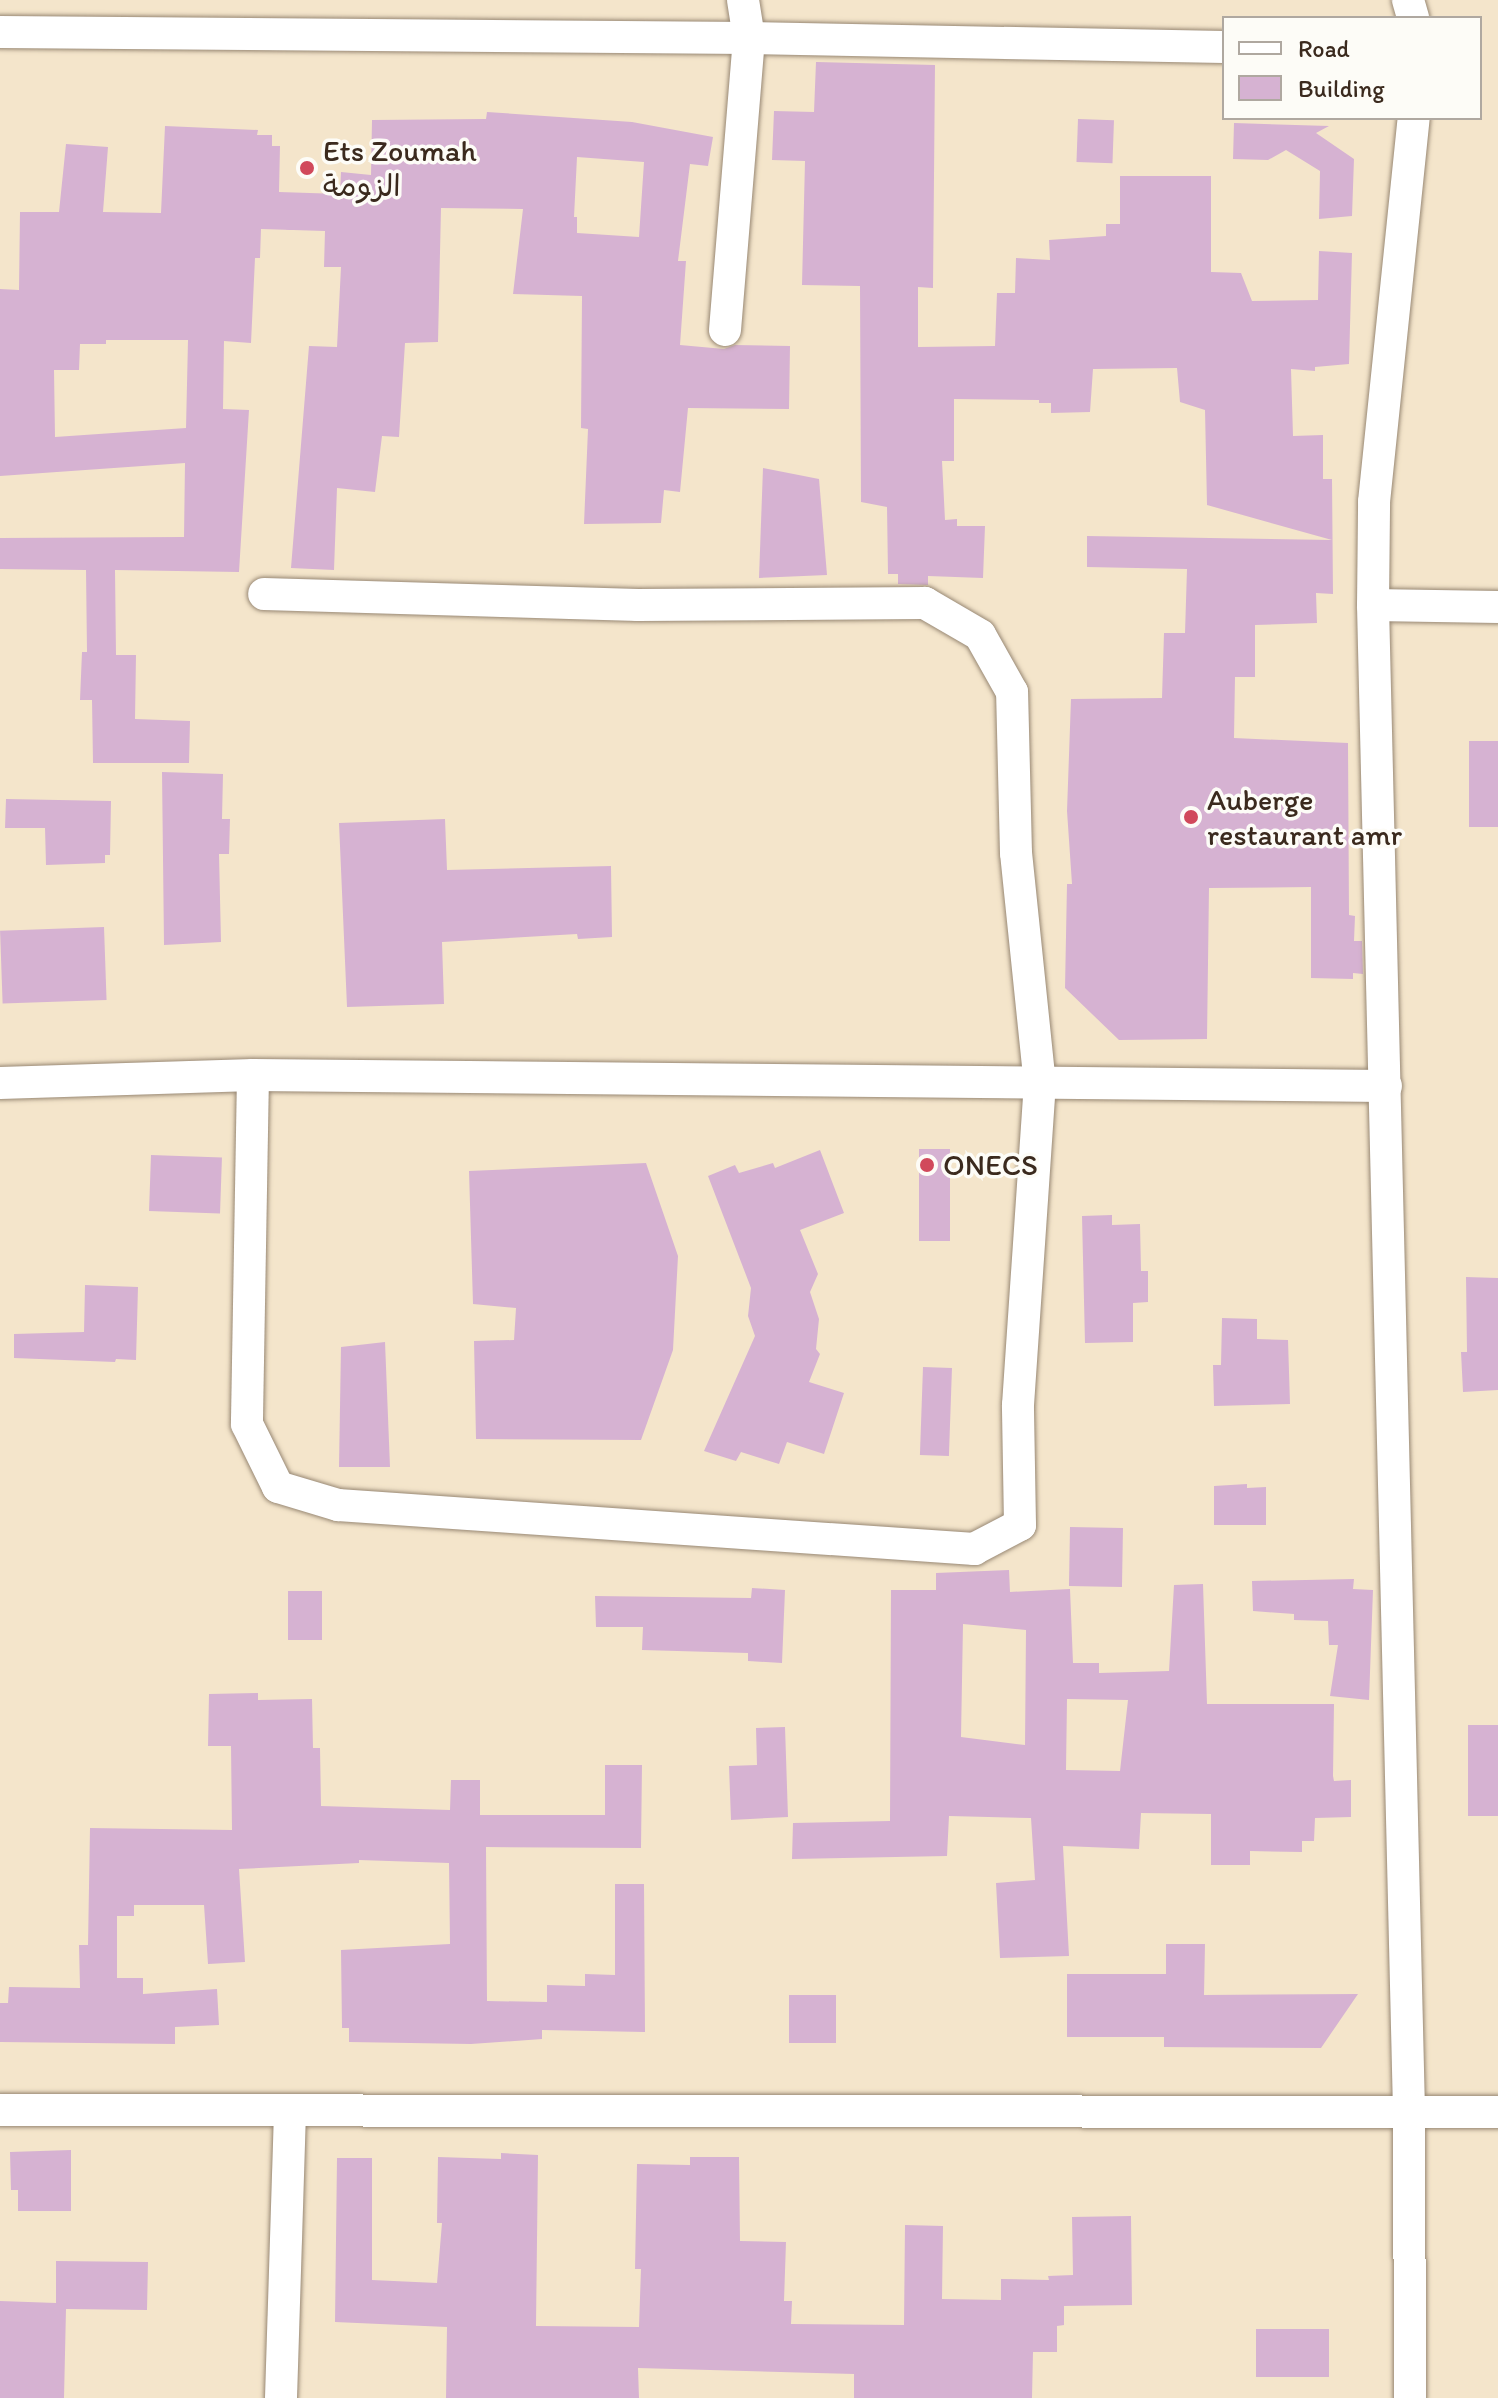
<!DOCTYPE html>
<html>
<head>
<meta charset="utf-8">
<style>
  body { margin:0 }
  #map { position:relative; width:1498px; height:2398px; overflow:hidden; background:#f4e5cb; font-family:Itim,"Playpen Sans Arabic",sans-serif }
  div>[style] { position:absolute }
  .building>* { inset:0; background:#d6b2d2; transform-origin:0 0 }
  .roads { filter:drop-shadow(0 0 2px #988874) drop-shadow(0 0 2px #988874) }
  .minor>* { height:32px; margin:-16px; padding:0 16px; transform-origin:16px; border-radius:16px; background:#fff }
  .dots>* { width:22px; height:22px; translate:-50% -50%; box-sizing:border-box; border:4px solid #fdfcf7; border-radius:50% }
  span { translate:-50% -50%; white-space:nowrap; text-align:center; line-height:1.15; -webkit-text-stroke:7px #fdfcf7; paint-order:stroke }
  .poi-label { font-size:30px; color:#3b2a1e }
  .left { translate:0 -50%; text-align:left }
  .legend { position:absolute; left:1222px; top:16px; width:260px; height:104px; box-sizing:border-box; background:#fdfcf7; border:2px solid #afa8a0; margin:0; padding:10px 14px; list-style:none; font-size:24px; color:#3b2a1e }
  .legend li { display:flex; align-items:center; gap:16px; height:40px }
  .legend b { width:40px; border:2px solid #afa8a0 }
</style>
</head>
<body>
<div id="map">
  <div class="building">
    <i style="clip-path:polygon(816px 62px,935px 65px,933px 288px,918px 287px,918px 347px,995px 346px,997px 293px,1015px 293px,1016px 258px,1050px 260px,1049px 240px,1106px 236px,1106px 224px,1120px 224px,1120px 176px,1211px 176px,1211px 272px,1241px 273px,1252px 301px,1318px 300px,1319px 251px,1352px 253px,1349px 364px,1315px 367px,1315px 371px,1291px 369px,1293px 436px,1323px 435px,1323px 479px,1332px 479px,1333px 594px,1316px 593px,1317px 623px,1255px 625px,1255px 677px,1235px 677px,1234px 738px,1348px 743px,1349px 915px,1355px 916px,1354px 941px,1362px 941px,1363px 974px,1353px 973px,1353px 979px,1311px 978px,1311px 887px,1209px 888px,1207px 1039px,1119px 1040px,1065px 988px,1067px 884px,1072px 884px,1067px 811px,1071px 699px,1162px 698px,1164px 633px,1185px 633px,1187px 569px,1087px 567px,1087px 536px,1332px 540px,1207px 505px,1205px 410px,1180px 402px,1177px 368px,1093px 369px,1090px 412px,1051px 413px,1051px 403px,1039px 403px,1039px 400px,954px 399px,954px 461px,942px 461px,945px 520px,957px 519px,957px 526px,985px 526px,983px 578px,928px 576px,928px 585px,898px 584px,898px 574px,888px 574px,887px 507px,861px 502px,860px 286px,802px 285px,805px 161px,772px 160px,774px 111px,814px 112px)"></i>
    <i style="clip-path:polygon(evenodd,487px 112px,632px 122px,713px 137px,708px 166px,690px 164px,678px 261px,686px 261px,680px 345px,724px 349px,735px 345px,790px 346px,789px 409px,688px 408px,680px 492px,664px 490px,661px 523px,584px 524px,588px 429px,581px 428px,582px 296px,513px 294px,523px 209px,441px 208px,438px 342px,405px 343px,399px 437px,382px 436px,375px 492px,337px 488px,334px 570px,291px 568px,309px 346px,337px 347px,341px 267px,324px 267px,325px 231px,261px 229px,260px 258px,255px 258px,251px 343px,224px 341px,223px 409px,249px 410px,239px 572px,115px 570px,116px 655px,136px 655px,135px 719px,190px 721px,189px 763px,93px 763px,92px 700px,80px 700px,82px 652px,87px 652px,86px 570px,0 569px,0 538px,184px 537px,185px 463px,0 476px,0 289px,19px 290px,20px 212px,59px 212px,66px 144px,108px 147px,103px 212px,161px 213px,165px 126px,258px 130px,257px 135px,272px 135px,272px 146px,280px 146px,279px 192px,340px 194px,341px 172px,371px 175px,372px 120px,486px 119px,487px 112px,577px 157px,644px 162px,639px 237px,577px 233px,577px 217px,574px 217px,577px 157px,487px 112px,106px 340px,188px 340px,186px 428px,55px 437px,54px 370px,79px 370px,80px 344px,106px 344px,106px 340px)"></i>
    <i style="left:1078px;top:119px;width:36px;height:43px;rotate:2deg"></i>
    <i style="clip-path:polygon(1234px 123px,1329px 126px,1316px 133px,1354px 159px,1352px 216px,1319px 219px,1320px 171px,1286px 150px,1268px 160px,1233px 159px)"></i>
    <i style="clip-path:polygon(763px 468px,819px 479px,827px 575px,759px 578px)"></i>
    <i style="left:1498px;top:741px;width:86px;height:29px;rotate:90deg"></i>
    <i style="clip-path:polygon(162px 772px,223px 774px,222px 819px,230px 819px,229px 854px,219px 854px,221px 942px,164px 945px)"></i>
    <i style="clip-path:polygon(6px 799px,111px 801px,110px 855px,105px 855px,105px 863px,46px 865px,45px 828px,5px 828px)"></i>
    <i style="clip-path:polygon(445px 819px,447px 870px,611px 866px,612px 937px,578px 939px,577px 934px,442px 942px,444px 1004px,347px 1007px,339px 823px)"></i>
    <i style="left:104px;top:927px;width:73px;height:104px;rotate:88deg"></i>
    <i style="left:919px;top:1149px;width:31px;height:92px"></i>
    <i style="clip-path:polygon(820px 1150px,844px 1213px,800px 1230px,818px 1274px,810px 1292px,819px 1319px,816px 1349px,820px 1354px,809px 1382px,844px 1393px,824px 1454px,787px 1442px,779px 1464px,741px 1452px,736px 1461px,704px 1451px,755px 1336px,748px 1316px,751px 1288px,708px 1176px,735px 1165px,739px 1173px,773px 1163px,775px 1168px)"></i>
    <i style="left:151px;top:1155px;width:71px;height:56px;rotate:2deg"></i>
    <i style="clip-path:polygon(646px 1163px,678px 1256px,673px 1350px,641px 1440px,476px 1439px,474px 1341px,514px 1340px,516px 1308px,473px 1304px,469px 1171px)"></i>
    <i style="clip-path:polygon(1112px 1215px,1112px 1225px,1140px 1224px,1141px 1271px,1148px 1271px,1148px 1302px,1133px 1303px,1133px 1342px,1085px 1343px,1082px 1216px)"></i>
    <i style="clip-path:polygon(1466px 1277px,1498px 1278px,1498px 1390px,1463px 1392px,1461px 1352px,1467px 1352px)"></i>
    <i style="clip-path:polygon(85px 1285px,138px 1287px,136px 1360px,116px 1359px,115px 1362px,14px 1358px,14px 1334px,84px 1332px)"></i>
    <i style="clip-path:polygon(1222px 1318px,1257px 1319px,1257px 1339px,1288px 1340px,1290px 1404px,1214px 1406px,1213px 1365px,1221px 1365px)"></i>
    <i style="clip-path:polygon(385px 1342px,390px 1467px,339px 1467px,341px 1347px)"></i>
    <i style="left:923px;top:1367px;width:29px;height:88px;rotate:2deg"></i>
    <i style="clip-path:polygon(1247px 1484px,1247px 1488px,1266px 1487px,1266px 1525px,1214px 1525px,1214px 1486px)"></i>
    <i style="left:1070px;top:1527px;width:53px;height:59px;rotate:1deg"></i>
    <i style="clip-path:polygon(evenodd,1009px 1570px,1010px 1592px,1070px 1589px,1073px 1663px,1099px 1663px,1099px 1673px,1169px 1671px,1174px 1585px,1203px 1584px,1207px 1704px,1334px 1704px,1333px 1776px,1334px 1781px,1351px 1780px,1351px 1817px,1315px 1818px,1314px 1841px,1302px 1841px,1302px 1852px,1250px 1851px,1250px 1865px,1211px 1865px,1211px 1814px,1141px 1813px,1139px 1849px,1063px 1846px,1069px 1956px,1000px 1958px,996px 1883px,1035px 1880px,1031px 1818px,949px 1816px,947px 1856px,792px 1859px,793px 1823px,890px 1821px,891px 1590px,936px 1590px,936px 1573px,1009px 1570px,963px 1624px,1026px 1630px,1025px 1745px,961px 1737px,963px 1624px,1009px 1570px,1067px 1699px,1128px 1700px,1120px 1771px,1066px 1770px,1067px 1699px)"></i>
    <i style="clip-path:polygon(1354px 1579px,1353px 1589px,1373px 1590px,1369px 1700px,1330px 1696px,1338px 1645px,1329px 1645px,1328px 1621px,1294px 1620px,1294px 1614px,1253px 1611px,1252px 1581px)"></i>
    <i style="clip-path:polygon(752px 1588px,785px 1590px,782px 1663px,748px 1661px,748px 1653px,642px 1650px,643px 1627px,596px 1627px,595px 1596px,751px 1598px)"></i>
    <i style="left:288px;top:1591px;width:34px;height:49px"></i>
    <i style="clip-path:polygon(258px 1693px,258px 1700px,312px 1699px,313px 1748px,320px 1748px,321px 1806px,450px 1810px,451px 1780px,480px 1780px,480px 1815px,605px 1815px,605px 1765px,642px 1765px,641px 1848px,486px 1847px,487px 2001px,547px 2002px,547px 1985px,585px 1986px,585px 1974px,615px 1975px,615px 1884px,644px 1884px,645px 2032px,542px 2030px,542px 2039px,471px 2044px,349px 2042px,349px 2028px,342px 2028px,341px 1950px,450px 1944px,449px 1863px,359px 1860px,359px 1863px,239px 1869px,245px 1962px,208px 1964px,204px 1905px,134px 1905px,134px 1916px,117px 1916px,117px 1978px,143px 1978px,143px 1994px,217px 1989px,219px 2025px,175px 2027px,175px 2044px,0 2042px,0 2003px,8px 2003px,9px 1987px,80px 1988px,79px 1945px,88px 1945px,90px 1828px,232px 1830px,231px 1746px,208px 1746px,209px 1694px)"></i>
    <i style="left:1468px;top:1725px;width:30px;height:91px"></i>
    <i style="clip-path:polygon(785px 1727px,788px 1817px,731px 1820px,729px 1766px,757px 1765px,756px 1728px)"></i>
    <i style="clip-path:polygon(1166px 1944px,1205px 1944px,1204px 1995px,1358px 1994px,1321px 2048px,1164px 2047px,1164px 2037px,1067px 2037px,1067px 1974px,1166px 1974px)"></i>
    <i style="left:789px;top:1995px;width:47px;height:48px"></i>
    <i style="clip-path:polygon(71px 2150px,71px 2211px,18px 2211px,18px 2190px,11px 2190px,10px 2152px)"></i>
    <i style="clip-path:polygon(501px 2153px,538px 2155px,536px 2326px,639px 2327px,641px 2269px,635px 2269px,637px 2164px,690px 2165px,690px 2157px,739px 2157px,740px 2241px,786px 2242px,784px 2301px,792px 2301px,791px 2324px,904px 2325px,905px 2225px,943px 2226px,942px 2299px,1001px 2300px,1001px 2279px,1049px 2280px,1048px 2276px,1073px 2275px,1072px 2217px,1131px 2216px,1132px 2305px,1064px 2306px,1064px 2325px,1057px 2326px,1057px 2352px,1033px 2352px,1032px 2398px,854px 2398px,854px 2374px,638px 2368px,639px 2398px,446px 2398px,447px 2327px,335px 2322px,337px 2158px,372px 2158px,372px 2280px,437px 2283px,442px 2223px,437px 2223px,438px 2157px,501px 2159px)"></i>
    <i style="clip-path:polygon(56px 2261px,148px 2262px,147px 2310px,66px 2309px,64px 2398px,0 2398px,0 2301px,56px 2303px)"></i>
    <i style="left:1256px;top:2329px;width:73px;height:48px"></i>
  </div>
  <div class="roads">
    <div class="minor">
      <i style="left:1408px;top:0;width:19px;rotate:74deg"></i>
      <i style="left:0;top:32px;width:749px;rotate:0.46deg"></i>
      <i style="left:749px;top:38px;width:475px;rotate:1.1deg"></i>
      <i style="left:725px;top:330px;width:293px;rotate:-85.3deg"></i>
      <i style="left:749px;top:38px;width:38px;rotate:-99deg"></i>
      <i style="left:1373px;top:605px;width:125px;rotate:0.9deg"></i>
      <i style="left:253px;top:1075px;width:349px;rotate:91deg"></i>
      <i style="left:247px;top:1424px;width:70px;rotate:63.8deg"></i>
      <i style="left:278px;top:1487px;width:63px;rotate:16.7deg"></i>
      <i style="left:338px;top:1505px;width:638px;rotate:3.96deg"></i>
      <i style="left:974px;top:1549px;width:52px;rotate:-27.6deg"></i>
      <i style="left:1020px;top:1525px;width:120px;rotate:-91deg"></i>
      <i style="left:1018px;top:1405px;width:321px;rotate:-86.1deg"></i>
      <i style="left:1040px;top:1085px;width:233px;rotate:-95.9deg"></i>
      <i style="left:1016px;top:853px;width:161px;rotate:-91.4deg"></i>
      <i style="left:1012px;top:692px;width:65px;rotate:-119.3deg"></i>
      <i style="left:980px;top:635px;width:64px;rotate:-149.8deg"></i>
      <i style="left:925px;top:603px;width:287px;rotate:179.6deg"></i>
      <i style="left:638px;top:605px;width:374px;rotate:-178.3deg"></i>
      <i style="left:0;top:1083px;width:253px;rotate:-1.8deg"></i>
      <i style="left:253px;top:1075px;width:1133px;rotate:0.56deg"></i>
      <i style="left:0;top:2110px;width:1498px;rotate:0.08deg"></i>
      <i style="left:281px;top:2398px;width:285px;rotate:-88.2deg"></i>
      <i style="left:1410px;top:2398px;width:287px;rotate:-90.2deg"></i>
      <i style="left:1409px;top:2111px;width:1506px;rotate:-91.37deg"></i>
      <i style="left:1373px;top:605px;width:103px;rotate:-89.4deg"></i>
      <i style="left:1374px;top:502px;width:386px;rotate:-84.1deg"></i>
    </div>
  </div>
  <div class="dots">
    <i style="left:307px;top:168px;background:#d1495b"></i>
    <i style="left:1191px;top:817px;background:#d1495b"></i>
    <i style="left:927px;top:1165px;background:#d1495b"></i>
  </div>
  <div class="poi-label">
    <span class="left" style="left:323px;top:168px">Ets Zoumah<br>الزومة</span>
    <span class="left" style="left:1207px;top:817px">Auberge<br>restaurant amr</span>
    <span class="left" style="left:943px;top:1165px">ONECS</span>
  </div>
  <ul class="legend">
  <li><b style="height:10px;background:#fff"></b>Road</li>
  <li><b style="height:22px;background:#d6b2d2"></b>Building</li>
  </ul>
</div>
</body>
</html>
